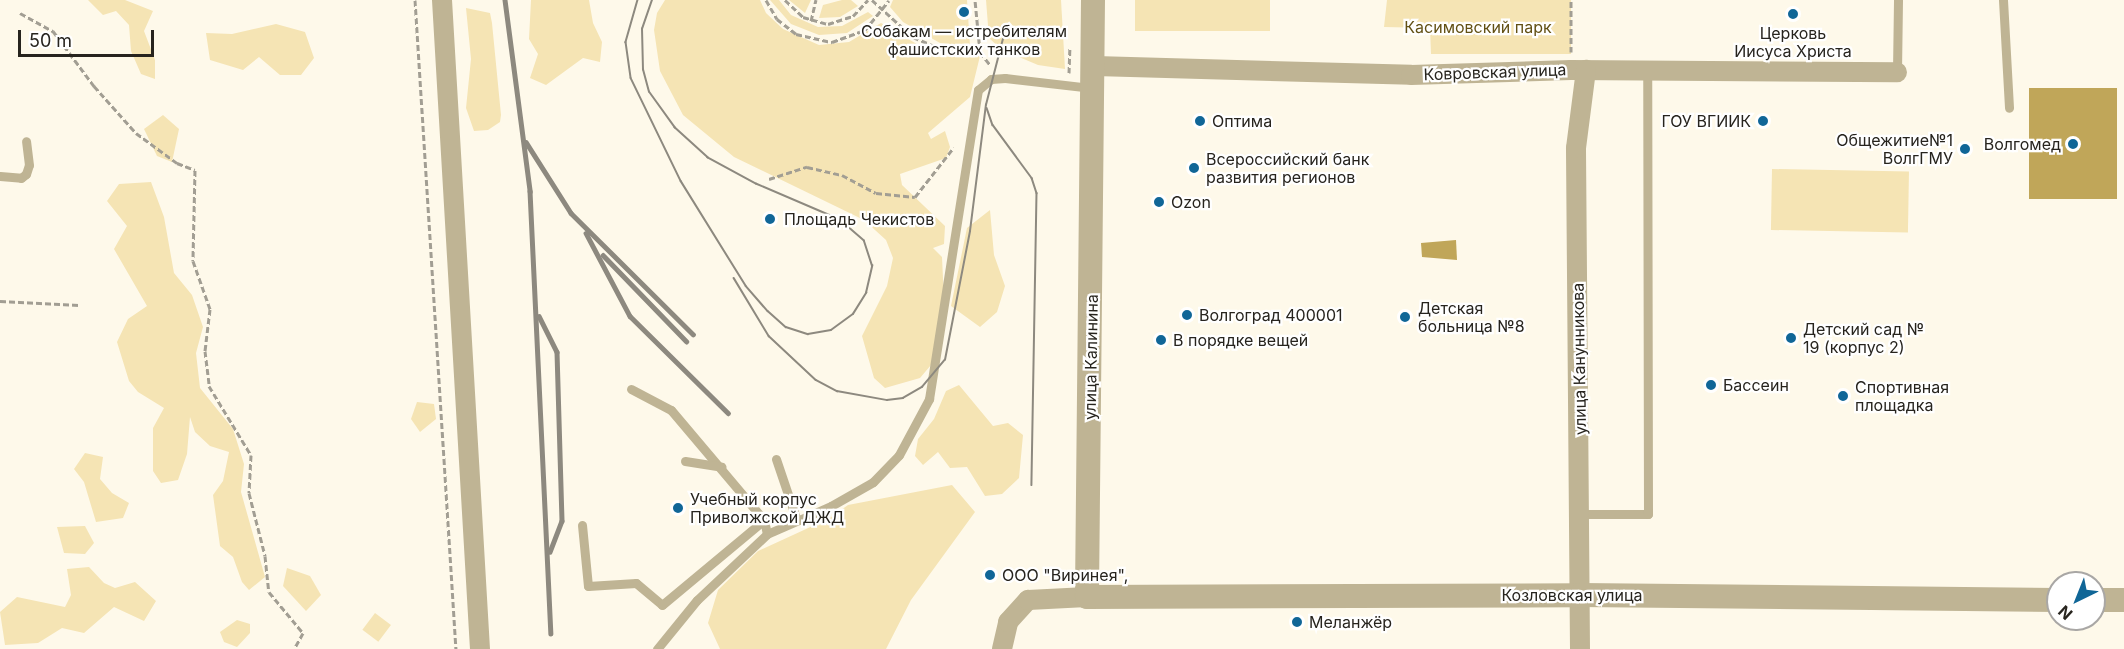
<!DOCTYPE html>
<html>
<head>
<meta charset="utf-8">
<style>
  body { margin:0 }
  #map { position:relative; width:2124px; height:649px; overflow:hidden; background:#fef9ea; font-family:Inter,sans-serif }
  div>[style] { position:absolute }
  .green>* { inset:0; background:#f5e4b4; transform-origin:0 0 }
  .water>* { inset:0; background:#c0a659; transform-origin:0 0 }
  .path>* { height:3px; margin-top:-1.5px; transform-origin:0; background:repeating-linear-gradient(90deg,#a29e93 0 6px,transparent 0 9px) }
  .service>* { height:9px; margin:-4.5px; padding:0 4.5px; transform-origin:4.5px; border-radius:4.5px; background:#bfb494 }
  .minor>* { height:20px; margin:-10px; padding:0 10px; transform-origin:10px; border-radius:10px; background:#bfb494 }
  .tertiary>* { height:24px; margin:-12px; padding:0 12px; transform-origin:12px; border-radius:12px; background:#bfb494 }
  .tram>* { height:1.5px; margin:-0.75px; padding:0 0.75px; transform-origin:0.75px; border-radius:0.75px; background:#8d897f }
  .rail>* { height:4.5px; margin:-2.25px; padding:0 2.25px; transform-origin:2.25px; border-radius:2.25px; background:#8d897f }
  .dots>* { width:16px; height:16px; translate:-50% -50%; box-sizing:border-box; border:3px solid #fff; border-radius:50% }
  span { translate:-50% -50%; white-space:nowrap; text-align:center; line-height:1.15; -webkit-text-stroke:4.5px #fff; paint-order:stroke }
  .park-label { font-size:16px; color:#625014 }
  .poi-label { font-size:16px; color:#27241e }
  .left { translate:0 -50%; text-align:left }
  .right { translate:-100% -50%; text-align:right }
  .street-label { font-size:16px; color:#27241e }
  .north { position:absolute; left:2046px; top:571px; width:60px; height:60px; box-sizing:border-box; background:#fff; border:2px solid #a9a7a5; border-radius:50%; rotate:223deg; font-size:16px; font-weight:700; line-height:24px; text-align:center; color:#27241e }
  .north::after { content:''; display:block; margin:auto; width:21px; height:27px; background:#106697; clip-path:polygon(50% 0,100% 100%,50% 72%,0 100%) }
  .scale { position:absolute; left:18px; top:30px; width:136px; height:27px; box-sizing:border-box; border:3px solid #27241e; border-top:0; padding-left:8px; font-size:18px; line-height:21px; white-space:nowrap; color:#27241e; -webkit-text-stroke:4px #fff; paint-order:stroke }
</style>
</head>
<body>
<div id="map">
  <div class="green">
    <i style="clip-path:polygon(88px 0,125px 0,153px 11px,144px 31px,155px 60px,155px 79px,141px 74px,131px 51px,129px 25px,116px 11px,103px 15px)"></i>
    <i style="clip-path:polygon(531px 0,589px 0,593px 23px,602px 42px,600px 62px,583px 58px,546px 85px,530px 78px,538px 54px,529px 39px)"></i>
    <i style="clip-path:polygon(665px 0,760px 0,766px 13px,783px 29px,819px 45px,849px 42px,881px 23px,939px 57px,980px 56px,970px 97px,928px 133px,931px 139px,945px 131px,950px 147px,946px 158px,900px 174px,902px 185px,945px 226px,944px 244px,933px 248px,942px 257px,944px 300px,931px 365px,920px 378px,885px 388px,874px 378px,862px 336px,887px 286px,893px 258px,886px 240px,864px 220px,734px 157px,683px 115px,660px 71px,654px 30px,657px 13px)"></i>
    <i style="clip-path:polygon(770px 0,779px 0,791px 15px,818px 27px,842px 26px,868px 12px,873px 16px,847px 33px,819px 35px,791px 24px)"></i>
    <i style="clip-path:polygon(789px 0,811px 0,805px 13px)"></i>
    <i style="clip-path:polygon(842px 0,851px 0,858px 6px,840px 17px,819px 18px,823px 5px)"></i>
    <i style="clip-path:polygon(893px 0,967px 0,970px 46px,940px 43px,903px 22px,890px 7px)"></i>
    <i style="clip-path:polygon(986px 0,1061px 0,1065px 69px,1038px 65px,1002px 50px,989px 38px)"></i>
    <i style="left:1135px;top:0;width:135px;height:31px"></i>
    <i style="clip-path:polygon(1387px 0,1571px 0,1571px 54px,1431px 54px,1430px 28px,1384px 27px)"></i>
    <i style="clip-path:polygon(466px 8px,490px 13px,492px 23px,501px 115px,500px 122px,488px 130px,474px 131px,466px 108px,471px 59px)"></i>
    <i style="clip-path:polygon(276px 24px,305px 32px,314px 58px,301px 75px,280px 75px,259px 57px,243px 70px,210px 60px,206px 33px,232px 34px)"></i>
    <i style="clip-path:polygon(163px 115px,179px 129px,172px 162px,157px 156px,144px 129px)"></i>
    <i style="left:1772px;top:169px;width:137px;height:61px;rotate:1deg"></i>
    <i style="clip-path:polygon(151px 182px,164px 217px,174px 273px,192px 295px,203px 327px,196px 353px,200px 388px,233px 429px,244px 464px,241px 492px,265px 577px,249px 590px,242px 582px,233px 557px,220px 546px,213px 495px,223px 481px,229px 452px,210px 446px,195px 432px,190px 417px,187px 454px,178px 480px,161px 483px,153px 471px,153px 428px,164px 408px,138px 392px,129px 381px,117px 342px,128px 319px,147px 306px,114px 249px,127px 226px,107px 201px,119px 184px)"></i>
    <i style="clip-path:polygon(990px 210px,994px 255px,1005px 286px,997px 312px,980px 327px,951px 306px,967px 228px)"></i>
    <i style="clip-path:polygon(959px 385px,993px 426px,1008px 423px,1023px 435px,1019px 478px,1002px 494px,985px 496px,967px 467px,950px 468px,938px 452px,923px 465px,915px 456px,918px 439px,934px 419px,946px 391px)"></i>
    <i style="clip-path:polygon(417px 402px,434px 404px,436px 419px,420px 432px,411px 419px)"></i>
    <i style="clip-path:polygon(85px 453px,103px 457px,100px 479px,112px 493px,129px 503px,123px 518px,96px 522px,84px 482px,74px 469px)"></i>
    <i style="clip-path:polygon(952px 485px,975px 512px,911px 600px,886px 649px,720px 649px,708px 623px,718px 590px,758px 551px,830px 518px,848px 505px)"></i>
    <i style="clip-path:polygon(85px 526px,94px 543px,85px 554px,64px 553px,57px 527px)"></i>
    <i style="clip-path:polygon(89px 567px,104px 583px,115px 588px,135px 582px,156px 601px,144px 621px,114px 607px,84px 633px,62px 628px,38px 643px,5px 645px,0 612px,17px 597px,65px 607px,71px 595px,67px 569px)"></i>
    <i style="clip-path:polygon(287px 568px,310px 576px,321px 595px,306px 611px,283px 586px)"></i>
    <i style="left:375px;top:613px;width:20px;height:21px;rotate:37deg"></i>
    <i style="clip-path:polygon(237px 620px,250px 624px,250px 633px,237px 647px,224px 642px,220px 632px)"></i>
  </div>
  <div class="water">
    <i style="left:2029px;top:88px;width:88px;height:111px"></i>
    <i style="clip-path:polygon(1456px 240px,1457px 260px,1422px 257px,1421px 243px)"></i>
  </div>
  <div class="path">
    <i style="left:415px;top:0;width:650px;rotate:86.39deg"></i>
    <i style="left:766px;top:0;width:22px;rotate:60deg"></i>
    <i style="left:777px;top:19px;width:24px;rotate:38deg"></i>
    <i style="left:796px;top:34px;width:37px;rotate:13deg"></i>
    <i style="left:832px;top:42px;width:35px;rotate:-20deg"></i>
    <i style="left:865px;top:30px;width:38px;rotate:-51deg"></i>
    <i style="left:785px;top:0;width:25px;rotate:43deg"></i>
    <i style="left:803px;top:17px;width:26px;rotate:16deg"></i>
    <i style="left:828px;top:24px;width:26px;rotate:-18deg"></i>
    <i style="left:853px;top:16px;width:22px;rotate:-47deg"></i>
    <i style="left:872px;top:0;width:55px;rotate:42.1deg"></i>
    <i style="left:913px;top:37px;width:33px;rotate:23deg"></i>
    <i style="left:943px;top:50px;width:37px;rotate:3deg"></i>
    <i style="left:980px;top:52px;width:52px;rotate:-95.5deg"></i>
    <i style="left:20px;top:13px;width:38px;rotate:29deg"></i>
    <i style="left:53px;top:31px;width:69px;rotate:53.3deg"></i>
    <i style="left:94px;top:86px;width:63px;rotate:48.2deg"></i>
    <i style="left:136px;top:133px;width:51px;rotate:36.2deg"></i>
    <i style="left:177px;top:163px;width:19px;rotate:21deg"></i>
    <i style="left:195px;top:170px;width:91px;rotate:91.3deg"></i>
    <i style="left:193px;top:261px;width:51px;rotate:70.5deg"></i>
    <i style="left:210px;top:309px;width:42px;rotate:96.8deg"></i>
    <i style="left:205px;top:351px;width:35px;rotate:83deg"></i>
    <i style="left:209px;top:386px;width:81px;rotate:58.7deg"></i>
    <i style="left:251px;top:455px;width:38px;rotate:93deg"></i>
    <i style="left:249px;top:493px;width:65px;rotate:75.7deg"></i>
    <i style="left:265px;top:556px;width:36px;rotate:84deg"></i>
    <i style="left:269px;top:592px;width:53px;rotate:50.3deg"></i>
    <i style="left:303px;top:633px;width:18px;rotate:119deg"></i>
    <i style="left:811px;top:21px;width:22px;rotate:-77deg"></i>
    <i style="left:980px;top:52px;width:16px;rotate:52deg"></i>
    <i style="left:1571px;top:52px;width:52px;rotate:-90deg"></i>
    <i style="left:1069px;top:73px;width:26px;rotate:-88deg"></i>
    <i style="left:769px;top:179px;width:40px;rotate:-18deg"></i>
    <i style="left:807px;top:167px;width:36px;rotate:13deg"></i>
    <i style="left:842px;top:175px;width:38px;rotate:28deg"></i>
    <i style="left:876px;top:193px;width:39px;rotate:6deg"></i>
    <i style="left:915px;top:197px;width:63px;rotate:-52deg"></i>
    <i style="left:0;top:301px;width:79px;rotate:2.9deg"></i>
  </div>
  <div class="service">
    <i style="left:2003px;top:0;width:108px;rotate:86.8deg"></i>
    <i style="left:1897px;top:72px;width:72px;rotate:-89.2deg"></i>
    <i style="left:0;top:176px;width:21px;rotate:5deg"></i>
    <i style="left:21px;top:178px;width:6px;rotate:-39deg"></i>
    <i style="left:26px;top:174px;width:9px;rotate:-72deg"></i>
    <i style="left:29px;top:165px;width:24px;rotate:-97deg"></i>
    <i style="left:631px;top:389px;width:45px;rotate:27.7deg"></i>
    <i style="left:671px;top:410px;width:144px;rotate:49.8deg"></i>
    <i style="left:776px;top:459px;width:65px;rotate:71.3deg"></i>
    <i style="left:685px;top:461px;width:37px;rotate:9deg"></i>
    <i style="left:1581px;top:514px;width:67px"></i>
    <i style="left:1648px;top:514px;width:443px;rotate:-90.1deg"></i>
    <i style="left:582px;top:525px;width:61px;rotate:84.4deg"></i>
    <i style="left:588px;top:586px;width:48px;rotate:-3.6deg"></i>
    <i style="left:636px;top:583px;width:34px;rotate:40deg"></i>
    <i style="left:662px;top:605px;width:133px;rotate:-39.8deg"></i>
    <i style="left:764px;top:520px;width:14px;rotate:78deg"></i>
    <i style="left:657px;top:649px;width:63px;rotate:-50.8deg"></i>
    <i style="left:697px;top:600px;width:96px;rotate:-43.3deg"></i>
    <i style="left:767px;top:534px;width:70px;rotate:-23.6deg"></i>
    <i style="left:831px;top:506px;width:48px;rotate:-29.7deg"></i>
    <i style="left:873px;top:482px;width:37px;rotate:-46deg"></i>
    <i style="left:899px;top:455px;width:64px;rotate:-61.8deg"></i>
    <i style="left:929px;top:399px;width:313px;rotate:-81deg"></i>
    <i style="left:978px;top:90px;width:17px;rotate:-40deg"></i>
    <i style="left:991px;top:79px;width:14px;rotate:-4deg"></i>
    <i style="left:1005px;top:78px;width:88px;rotate:6.6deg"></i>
  </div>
  <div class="minor">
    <i style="left:442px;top:0;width:650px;rotate:86.65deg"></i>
    <i style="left:1095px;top:66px;width:316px;rotate:1.6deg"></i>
    <i style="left:1411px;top:75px;width:160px;rotate:-1.8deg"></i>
    <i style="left:1571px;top:70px;width:326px;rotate:0.4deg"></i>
    <i style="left:1002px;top:649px;width:28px;rotate:-77deg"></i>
    <i style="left:1008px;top:622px;width:30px;rotate:-48deg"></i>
    <i style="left:1028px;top:600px;width:59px;rotate:-2.9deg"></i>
    <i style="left:1580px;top:649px;width:501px;rotate:-90.46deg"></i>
    <i style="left:1576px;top:148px;width:79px;rotate:-82.7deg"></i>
  </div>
  <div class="tertiary">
    <i style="left:1093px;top:0;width:597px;rotate:90.58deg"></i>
    <i style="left:1087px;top:597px;width:493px;rotate:-0.2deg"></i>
    <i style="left:1580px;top:595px;width:478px;rotate:0.6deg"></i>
    <i style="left:2094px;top:600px;width:30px"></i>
  </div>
  <div class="tram">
    <i style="left:638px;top:0;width:44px;rotate:105.9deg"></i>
    <i style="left:626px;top:42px;width:36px;rotate:82deg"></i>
    <i style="left:631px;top:78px;width:114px;rotate:64.1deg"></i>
    <i style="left:681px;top:181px;width:123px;rotate:58.2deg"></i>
    <i style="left:746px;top:286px;width:33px;rotate:49deg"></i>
    <i style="left:768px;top:311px;width:24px;rotate:42deg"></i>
    <i style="left:786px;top:327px;width:23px;rotate:18deg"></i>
    <i style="left:808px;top:334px;width:23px;rotate:-10deg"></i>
    <i style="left:831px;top:330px;width:27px;rotate:-36deg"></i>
    <i style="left:853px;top:314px;width:25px;rotate:-58deg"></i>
    <i style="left:866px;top:293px;width:28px;rotate:-77deg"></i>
    <i style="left:872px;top:266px;width:26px;rotate:-108deg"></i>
    <i style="left:864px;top:241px;width:32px;rotate:-139deg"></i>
    <i style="left:840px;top:220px;width:91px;rotate:-156.8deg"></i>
    <i style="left:756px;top:184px;width:55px;rotate:-151.6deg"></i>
    <i style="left:708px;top:158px;width:45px;rotate:-137.7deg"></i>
    <i style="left:675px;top:128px;width:44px;rotate:-125.8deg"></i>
    <i style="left:649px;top:92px;width:23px;rotate:-105deg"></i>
    <i style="left:643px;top:70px;width:41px;rotate:-91.4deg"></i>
    <i style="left:642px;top:29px;width:31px;rotate:-71deg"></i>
    <i style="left:987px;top:108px;width:18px;rotate:71deg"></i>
    <i style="left:993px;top:125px;width:66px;rotate:53.7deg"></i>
    <i style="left:1032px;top:178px;width:16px;rotate:72deg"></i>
    <i style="left:1037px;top:193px;width:292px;rotate:91deg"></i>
    <i style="left:734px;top:278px;width:68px;rotate:58.9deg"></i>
    <i style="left:769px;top:336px;width:64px;rotate:43.1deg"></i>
    <i style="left:816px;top:380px;width:24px;rotate:28deg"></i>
    <i style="left:837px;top:391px;width:51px;rotate:10.2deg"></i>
    <i style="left:887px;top:400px;width:16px;rotate:-7deg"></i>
    <i style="left:903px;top:398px;width:22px;rotate:-30deg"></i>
    <i style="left:922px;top:387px;width:35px;rotate:-50deg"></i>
    <i style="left:945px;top:360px;width:131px;rotate:-79deg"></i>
    <i style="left:970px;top:231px;width:127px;rotate:-82.8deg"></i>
    <i style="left:986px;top:105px;width:68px;rotate:-75.6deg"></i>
  </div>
  <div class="rail">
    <i style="left:505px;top:0;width:193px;rotate:82.5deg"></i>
    <i style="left:530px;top:191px;width:443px;rotate:87.3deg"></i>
    <i style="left:526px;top:142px;width:84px;rotate:57.6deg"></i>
    <i style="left:571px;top:213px;width:172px;rotate:44.8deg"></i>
    <i style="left:586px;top:233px;width:94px;rotate:62.1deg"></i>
    <i style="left:630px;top:316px;width:138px;rotate:44.7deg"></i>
    <i style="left:603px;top:255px;width:120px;rotate:46deg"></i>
    <i style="left:539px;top:316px;width:40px;rotate:63.4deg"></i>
    <i style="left:557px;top:352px;width:169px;rotate:88.3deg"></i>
    <i style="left:562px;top:521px;width:33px;rotate:111deg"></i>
  </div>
  <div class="dots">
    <i style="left:964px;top:12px;background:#106697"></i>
    <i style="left:1793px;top:14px;background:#106697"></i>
    <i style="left:1200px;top:121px;background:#106697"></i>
    <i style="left:1763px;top:121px;background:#106697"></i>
    <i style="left:2073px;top:144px;background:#106697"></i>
    <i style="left:1965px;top:149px;background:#106697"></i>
    <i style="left:1194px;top:168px;background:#106697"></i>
    <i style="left:1159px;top:202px;background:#106697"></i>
    <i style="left:770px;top:219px;background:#106697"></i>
    <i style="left:1187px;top:315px;background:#106697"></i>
    <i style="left:1405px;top:317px;background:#106697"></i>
    <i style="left:1791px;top:338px;background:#106697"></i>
    <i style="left:1161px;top:340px;background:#106697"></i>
    <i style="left:1711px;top:385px;background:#106697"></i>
    <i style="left:1843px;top:396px;background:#106697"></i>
    <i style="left:678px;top:508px;background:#106697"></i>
    <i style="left:990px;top:575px;background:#106697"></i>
    <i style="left:1297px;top:622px;background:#106697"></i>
  </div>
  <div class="park-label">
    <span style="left:1478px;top:27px">Касимовский парк</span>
  </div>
  <div class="poi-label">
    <span style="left:964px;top:40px">Собакам — истребителям<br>фашистских танков</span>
    <span style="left:1793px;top:42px">Церковь<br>Иисуса Христа</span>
    <span class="left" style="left:1212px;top:121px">Оптима</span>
    <span class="right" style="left:1751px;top:121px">ГОУ ВГИИК</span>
    <span class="right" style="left:1953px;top:149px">Общежитие№1<br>ВолгГМУ</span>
    <span class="right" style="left:2061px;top:144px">Волгомед</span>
    <span class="left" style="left:1206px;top:168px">Всероссийский банк<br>развития регионов</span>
    <span class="left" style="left:1171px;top:202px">Ozon</span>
    <span class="left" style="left:784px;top:219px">Площадь Чекистов</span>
    <span class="left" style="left:1418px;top:317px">Детская<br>больница №8</span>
    <span class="left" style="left:1199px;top:315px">Волгоград 400001</span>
    <span class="left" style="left:1803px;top:338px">Детский сад №<br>19 (корпус 2)</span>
    <span class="left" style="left:1173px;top:340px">В порядке вещей</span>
    <span class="left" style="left:1723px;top:385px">Бассеин</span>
    <span class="left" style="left:1855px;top:396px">Спортивная<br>площадка</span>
    <span class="left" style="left:690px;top:508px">Учебный корпус<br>Приволжской ДЖД</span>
    <span class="left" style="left:1002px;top:575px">ООО "Виринея",</span>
    <span class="left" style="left:1309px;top:622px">Меланжёр</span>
  </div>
  <div class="street-label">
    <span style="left:1495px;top:72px;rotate:-2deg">Ковровская улица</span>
    <span style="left:1091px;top:357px;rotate:-89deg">улица Калинина</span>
    <span style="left:1579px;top:359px;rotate:-91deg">улица Канунникова</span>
    <span style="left:1572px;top:595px">Козловская улица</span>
  </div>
  <div class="north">N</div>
  <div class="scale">50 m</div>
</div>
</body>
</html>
